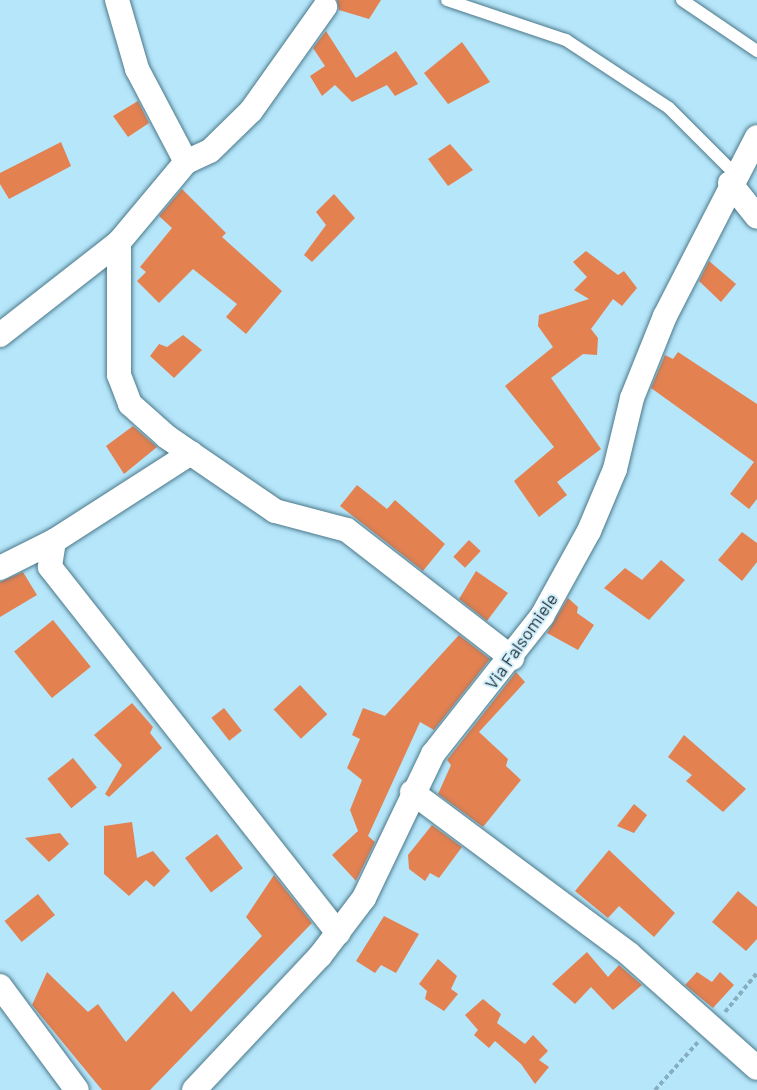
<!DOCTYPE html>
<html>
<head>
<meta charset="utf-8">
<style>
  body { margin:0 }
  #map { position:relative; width:757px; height:1090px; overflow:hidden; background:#b6e6fa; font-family:Barlow,sans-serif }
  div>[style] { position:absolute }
  .building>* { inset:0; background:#e38151; transform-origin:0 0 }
  .path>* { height:4px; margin-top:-2px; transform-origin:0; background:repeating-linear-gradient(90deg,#87aebe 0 4.5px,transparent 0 7.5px) }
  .roads { filter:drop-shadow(0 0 2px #4b788a) drop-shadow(0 0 2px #4b788a) }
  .service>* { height:12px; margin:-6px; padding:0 6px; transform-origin:6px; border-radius:6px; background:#fff }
  .minor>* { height:24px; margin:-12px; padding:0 12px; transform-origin:12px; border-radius:12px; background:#fff }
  span { translate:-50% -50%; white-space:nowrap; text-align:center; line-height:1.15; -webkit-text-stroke:4.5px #d4f0fc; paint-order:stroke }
  .street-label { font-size:18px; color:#1d3037 }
</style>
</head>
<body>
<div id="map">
  <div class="building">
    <i style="clip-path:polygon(337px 0,381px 0,369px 19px,339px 10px)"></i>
    <i style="clip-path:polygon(326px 31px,356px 78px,396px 51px,418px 84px,395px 96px,387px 85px,352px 102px,335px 85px,322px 96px,310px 76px,325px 66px,313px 48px)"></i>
    <i style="clip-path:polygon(462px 42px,490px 82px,448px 104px,424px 73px)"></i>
    <i style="clip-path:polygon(138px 101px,149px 123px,128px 137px,113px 116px)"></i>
    <i style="clip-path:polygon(61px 142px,71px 166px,9px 199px,0 184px,0 173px)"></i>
    <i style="clip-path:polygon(450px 144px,473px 170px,448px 186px,428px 159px)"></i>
    <i style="clip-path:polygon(182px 189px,226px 233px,222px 237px,282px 291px,246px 334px,226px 317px,237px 304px,193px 269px,159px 303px,137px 281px,146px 272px,140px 267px,172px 228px,159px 216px)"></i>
    <i style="clip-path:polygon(334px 194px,355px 218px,312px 262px,304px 255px,326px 225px,316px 212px)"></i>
    <i style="clip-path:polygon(586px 251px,618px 275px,624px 271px,637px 288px,622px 306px,613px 299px,591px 329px,598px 338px,597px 355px,583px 354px,551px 378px,601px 449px,557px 482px,567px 495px,539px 517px,514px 481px,554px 447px,505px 386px,553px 347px,538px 326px,539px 315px,589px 299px,574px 290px,587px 277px,573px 262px)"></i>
    <i style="clip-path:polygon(709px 261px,736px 284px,721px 302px,699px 281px)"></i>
    <i style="clip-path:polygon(183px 335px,202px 350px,174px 378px,150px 356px,159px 344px,167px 347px)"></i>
    <i style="clip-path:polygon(678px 352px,757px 404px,757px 499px,749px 509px,730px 494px,754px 462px,651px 388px,665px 355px,673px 359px)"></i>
    <i style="clip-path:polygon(133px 426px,157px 447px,124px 474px,106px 446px)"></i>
    <i style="clip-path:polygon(357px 485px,387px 509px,395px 500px,445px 544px,423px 571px,340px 506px)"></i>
    <i style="clip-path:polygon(742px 532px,757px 543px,757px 562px,742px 581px,718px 560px)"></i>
    <i style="left:469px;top:540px;width:16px;height:23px;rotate:43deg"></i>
    <i style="clip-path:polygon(661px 560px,685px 580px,649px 620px,604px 588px,625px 568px,642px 580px)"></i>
    <i style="clip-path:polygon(476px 571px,508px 593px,487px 621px,459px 599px)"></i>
    <i style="clip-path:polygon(23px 572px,37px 595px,0 617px,0 582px)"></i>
    <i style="clip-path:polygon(568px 598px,578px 607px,577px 613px,594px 625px,578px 650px,547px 633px)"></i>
    <i style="left:53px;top:620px;width:60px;height:50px;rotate:51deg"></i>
    <i style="clip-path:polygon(459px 635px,490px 659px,434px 730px,420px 722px,368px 836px,375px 842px,356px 881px,332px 855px,358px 831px,350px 810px,362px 780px,347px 768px,360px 739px,352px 735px,363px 708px,385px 716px)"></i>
    <i style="clip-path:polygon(516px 672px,525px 682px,479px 732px,508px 759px,506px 766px,521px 780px,483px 827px,438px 794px,451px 765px,447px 760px)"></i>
    <i style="left:300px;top:685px;width:40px;height:36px;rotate:47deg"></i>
    <i style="clip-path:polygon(132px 703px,153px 727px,150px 733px,162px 748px,109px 797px,105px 794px,122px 765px,94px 735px)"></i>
    <i style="left:224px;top:708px;width:29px;height:16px;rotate:52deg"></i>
    <i style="clip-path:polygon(684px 735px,746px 789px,723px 812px,686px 781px,692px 775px,668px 757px)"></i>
    <i style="left:73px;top:758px;width:38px;height:33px;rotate:51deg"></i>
    <i style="clip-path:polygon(634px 804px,647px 815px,634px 833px,617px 826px)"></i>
    <i style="clip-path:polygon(132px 822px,137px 858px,153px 851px,170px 871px,154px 887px,146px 880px,129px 896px,104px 874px,104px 826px)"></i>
    <i style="clip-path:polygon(432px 825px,462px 847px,439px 878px,430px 873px,425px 881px,409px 869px,408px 855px)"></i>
    <i style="clip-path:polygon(60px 833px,69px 844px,49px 862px,25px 838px)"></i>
    <i style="left:217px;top:834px;width:43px;height:40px;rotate:53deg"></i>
    <i style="clip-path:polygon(609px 850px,675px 913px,654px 937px,619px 906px,608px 918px,575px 891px)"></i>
    <i style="clip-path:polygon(274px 875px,312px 923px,150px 1090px,102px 1090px,32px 1005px,47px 972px,88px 1012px,98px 1004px,126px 1042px,173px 991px,191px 1012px,262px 936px,246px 917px)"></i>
    <i style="clip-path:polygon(738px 891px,757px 907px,757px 939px,746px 951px,712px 922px)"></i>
    <i style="left:38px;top:894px;width:27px;height:43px;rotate:51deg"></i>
    <i style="clip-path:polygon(384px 916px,419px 934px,396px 973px,381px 965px,375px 973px,356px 961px)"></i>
    <i style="clip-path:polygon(587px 952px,608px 977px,619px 965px,642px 985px,613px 1010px,591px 987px,575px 1004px,552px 984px)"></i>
    <i style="clip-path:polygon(438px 959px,457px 976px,451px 989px,458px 994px,444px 1011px,425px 999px,427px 991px,419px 984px)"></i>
    <i style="clip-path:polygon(697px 972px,712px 982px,720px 972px,734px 985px,713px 1008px,685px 985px)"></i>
    <i style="clip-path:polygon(483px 999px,501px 1014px,497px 1023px,525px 1044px,533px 1035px,548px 1051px,539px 1060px,549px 1067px,535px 1084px,521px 1064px,495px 1041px,489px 1048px,474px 1035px,478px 1030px,465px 1015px)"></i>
  </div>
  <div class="path">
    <i style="left:725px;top:1012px;width:50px;rotate:-50.6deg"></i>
    <i style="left:655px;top:1090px;width:64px;rotate:-48.1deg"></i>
  </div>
  <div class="roads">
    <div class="service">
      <i style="left:447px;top:0;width:126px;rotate:18.6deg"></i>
      <i style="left:566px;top:40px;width:123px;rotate:33.4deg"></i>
      <i style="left:669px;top:108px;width:93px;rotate:45deg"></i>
      <i style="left:682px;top:0;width:91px;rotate:34.2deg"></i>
    </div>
    <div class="minor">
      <i style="left:117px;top:0;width:72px;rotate:73.8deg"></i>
      <i style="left:137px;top:69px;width:105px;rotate:62.2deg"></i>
      <i style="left:186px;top:162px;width:104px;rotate:129.9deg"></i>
      <i style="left:119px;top:242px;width:133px;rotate:90deg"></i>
      <i style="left:119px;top:375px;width:31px;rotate:69deg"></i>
      <i style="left:130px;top:404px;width:50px;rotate:41.7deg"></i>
      <i style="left:167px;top:437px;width:131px;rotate:34.4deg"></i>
      <i style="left:275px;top:511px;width:74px;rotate:14.8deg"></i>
      <i style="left:347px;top:530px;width:209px;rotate:37.8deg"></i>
      <i style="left:186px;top:162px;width:26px;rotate:-25deg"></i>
      <i style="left:210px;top:151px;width:57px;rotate:-44.3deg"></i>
      <i style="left:251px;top:111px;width:128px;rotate:-54.6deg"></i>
      <i style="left:730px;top:183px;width:43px;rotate:51.5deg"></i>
      <i style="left:0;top:335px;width:151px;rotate:-38deg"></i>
      <i style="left:191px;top:453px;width:163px;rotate:147.3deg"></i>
      <i style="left:54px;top:541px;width:26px;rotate:99deg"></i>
      <i style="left:50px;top:567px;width:466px;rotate:51.8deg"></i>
      <i style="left:0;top:568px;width:60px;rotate:-26.6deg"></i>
      <i style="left:412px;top:792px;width:271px;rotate:36.7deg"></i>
      <i style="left:629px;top:954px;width:171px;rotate:41.7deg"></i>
      <i style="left:0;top:986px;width:129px;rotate:53.5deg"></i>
      <i style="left:194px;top:1090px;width:184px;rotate:-46.8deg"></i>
      <i style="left:320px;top:956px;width:73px;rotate:-52.8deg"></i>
      <i style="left:364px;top:898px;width:160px;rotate:-64.4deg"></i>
      <i style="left:433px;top:754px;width:176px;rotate:-51.7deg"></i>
      <i style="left:542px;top:616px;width:97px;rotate:-61.1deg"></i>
      <i style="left:589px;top:531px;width:67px;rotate:-67.2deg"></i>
      <i style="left:615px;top:469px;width:73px;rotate:-76.5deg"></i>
      <i style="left:632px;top:398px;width:88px;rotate:-68.1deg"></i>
      <i style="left:665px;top:316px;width:201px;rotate:-62.8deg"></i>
    </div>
  </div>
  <div class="street-label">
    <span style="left:521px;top:641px;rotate:-55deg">Via Falsomiele</span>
  </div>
</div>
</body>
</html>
